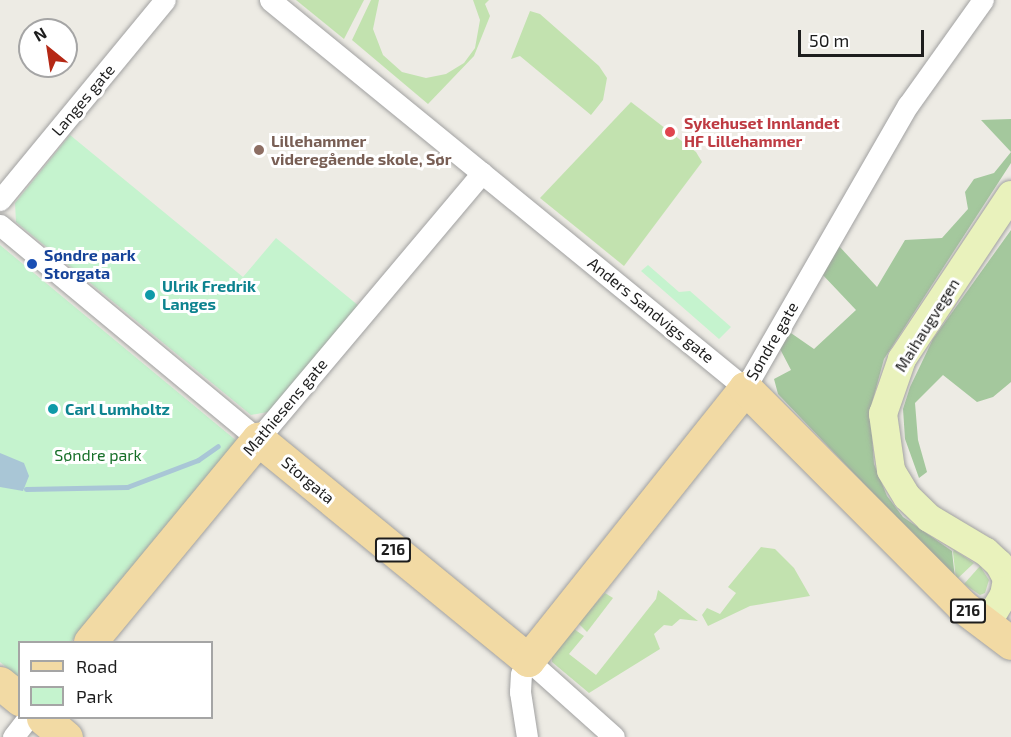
<!DOCTYPE html>
<html>
<head>
<meta charset="utf-8">
<style>
  body { margin:0 }
  #map { position:relative; width:1011px; height:737px; overflow:hidden; background:#edebe4; font-family:"Exo 2",sans-serif }
  div>[style] { position:absolute }
  .grass>* { inset:0; background:#c2e2af }
  .forest>* { inset:0; background:#a4c89d }
  .park>* { inset:0; background:#c5f3ce }
  .water>* { inset:0; background:#a9c6d6 }
  .stream>* { height:5px; margin:-2.5px; padding:0 2.5px; transform-origin:2.5px; border-radius:2.5px; background:#a9c6d6 }
  .roads { filter:drop-shadow(0 0 2px #a1a1a1) drop-shadow(0 0 2px #a1a1a1) }
  .street>* { height:21px; margin:-10.5px; padding:0 10.5px; transform-origin:10.5px; border-radius:10.5px; background:#fff }
  .secondary>* { height:28px; margin:-14px; padding:0 14px; transform-origin:14px; border-radius:14px; background:#e9f2bc }
  .primary>* { height:33px; margin:-16.5px; padding:0 16.5px; transform-origin:16.5px; border-radius:16.5px; background:#f2daa4 }
  .dots>* { width:16px; height:16px; translate:-50% -50%; box-sizing:border-box; border:3px solid #fff; border-radius:50% }
  span { translate:-50% -50%; white-space:nowrap; text-align:center; line-height:1.15; -webkit-text-stroke:6px #fff; paint-order:stroke }
  .shield-label span { padding:2px 4px; background:#fff; border:2px solid; border-radius:4px; -webkit-text-stroke-width:0 }
  .shield-label { font-size:15px; color:#1d1d1d; font-weight:700 }
  .street-label { font-size:16px; color:#1d1d1d }
  .health-label { font-size:16px; color:#be3a42; font-weight:700 }
  .left { translate:0 -50%; text-align:left }
  .education-label { font-size:16px; color:#785e54; font-weight:700 }
  .transit-label { font-size:16px; color:#164399; font-weight:700 }
  .culture-label { font-size:16px; color:#0d838f; font-weight:700 }
  .park-label { font-size:16px; color:#176f29 }
  .legend { position:absolute; left:18px; top:641px; width:195px; height:78px; box-sizing:border-box; background:#fff; border:2px solid #a5a5a5; margin:0; padding:8px 10px; list-style:none; font-size:18px; color:#1d1d1d }
  .legend li { display:flex; align-items:center; gap:12px; height:30px }
  .legend b { width:30px; border:2px solid #a5a5a5 }
  .north { position:absolute; left:18px; top:18px; width:60px; height:60px; box-sizing:border-box; background:#fff; border:2px solid #a5a5a5; border-radius:50%; rotate:330deg; font-size:16px; font-weight:700; line-height:24px; text-align:center; color:#1d1d1d }
  .north::after { content:''; display:block; margin:auto; width:21px; height:27px; background:#b52815; clip-path:polygon(50% 0,100% 100%,50% 72%,0 100%) }
  .scale { position:absolute; left:798px; top:30px; width:126px; height:27px; box-sizing:border-box; border:3px solid #1d1d1d; border-top:0; padding-left:8px; font-size:18px; line-height:21px; white-space:nowrap; color:#1d1d1d; -webkit-text-stroke:4px #fff; paint-order:stroke }
</style>
</head>
<body>
<div id="map">
  <div class="grass">
    <i style="clip-path:polygon(296px 0,364px 0,344px 39px)"></i>
    <i style="clip-path:polygon(371px 0,379px 0,373px 29px,383px 55px,402px 72px,426px 78px,446px 74px,464px 63px,475px 48px,480px 20px,473px 0,489px 0,485px 4px,490px 16px,474px 56px,428px 104px,352px 40px)"></i>
    <i style="clip-path:polygon(530px 11px,540px 14px,599px 66px,607px 78px,603px 100px,591px 115px,520px 56px,511px 59px)"></i>
    <i style="clip-path:polygon(631px 102px,696px 152px,702px 162px,624px 266px,540px 198px)"></i>
    <i style="clip-path:polygon(761px 547px,775px 549px,794px 568px,810px 596px,750px 606px,708px 626px,702px 615px,707px 608px,720px 614px,736px 593px,728px 587px)"></i>
    <i style="clip-path:polygon(954px 550px,974px 563px,956px 580px,953px 552px)"></i>
    <i style="clip-path:polygon(980px 566px,989px 580px,985px 593px,980px 595px,964px 584px)"></i>
    <i style="clip-path:polygon(658px 590px,698px 621px,680px 619px,672px 626px,664px 625px,654px 634px,660px 649px,589px 693px,552px 662px,552px 655px,574px 629px,584px 636px,569px 654px,596px 675px,656px 599px)"></i>
    <i style="clip-path:polygon(605px 593px,613px 598px,587px 632px,578px 623px)"></i>
  </div>
  <div class="forest">
    <i style="clip-path:polygon(1011px 119px,1011px 163px,884px 359px,870px 410px,874px 464px,887px 496px,903px 517px,952px 551px,955px 579px,778px 394px,774px 379px,791px 370px,779px 347px,788px 331px,814px 349px,856px 310px,821px 273px,838px 245px,877px 287px,905px 240px,942px 238px,968px 209px,965px 192px,974px 179px,994px 173px,1011px 152px,981px 120px)"></i>
    <i style="clip-path:polygon(1011px 230px,1011px 382px,993px 397px,977px 402px,943px 375px,915px 403px,918px 440px,927px 472px,919px 478px,905px 439px,903px 409px,910px 387px,933px 339px)"></i>
  </div>
  <div class="park">
    <i style="clip-path:polygon(70px 135px,243px 277px,276px 238px,359px 306px,273px 411px,251px 415px,16px 222px,15px 203px)"></i>
    <i style="clip-path:polygon(0 245px,238px 442px,71px 642px,20px 642px,19px 678px,0 662px)"></i>
    <i style="clip-path:polygon(648px 265px,679px 292px,690px 291px,731px 327px,719px 339px,641px 271px)"></i>
  </div>
  <div class="water">
    <i style="clip-path:polygon(0 453px,24px 463px,29px 476px,23px 491px,0 487px)"></i>
  </div>
  <div class="stream">
    <i style="left:26px;top:489px;width:101px;rotate:-1.1deg"></i>
    <i style="left:127px;top:487px;width:76px;rotate:-20.8deg"></i>
    <i style="left:198px;top:460px;width:24px;rotate:-35deg"></i>
  </div>
  <div class="roads">
    <div class="street">
      <i style="left:270px;top:0;width:613px;rotate:39.24deg"></i>
      <i style="left:745px;top:388px;width:327px;rotate:-60.1deg"></i>
      <i style="left:908px;top:105px;width:129px;rotate:-54.5deg"></i>
      <i style="left:0;top:200px;width:259px;rotate:-50.5deg"></i>
      <i style="left:0;top:225px;width:335px;rotate:39.7deg"></i>
      <i style="left:258px;top:439px;width:348px;rotate:-49.9deg"></i>
      <i style="left:13px;top:737px;width:24px;rotate:-52deg"></i>
      <i style="left:527px;top:737px;width:46px;rotate:-98.8deg"></i>
      <i style="left:520px;top:692px;width:18px;rotate:-87deg"></i>
      <i style="left:521px;top:674px;width:16px;rotate:-63deg"></i>
      <i style="left:528px;top:660px;width:115px;rotate:41.8deg"></i>
    </div>
    <div class="secondary">
      <i style="left:986px;top:625px;width:35px;rotate:-59deg"></i>
      <i style="left:1004px;top:595px;width:16px;rotate:-79deg"></i>
      <i style="left:1007px;top:579px;width:17px;rotate:-118deg"></i>
      <i style="left:999px;top:564px;width:18px;rotate:-137deg"></i>
      <i style="left:986px;top:552px;width:66px;rotate:-149.2deg"></i>
      <i style="left:929px;top:518px;width:30px;rotate:-136deg"></i>
      <i style="left:907px;top:497px;width:31px;rotate:-121deg"></i>
      <i style="left:891px;top:470px;width:57px;rotate:-98.1deg"></i>
      <i style="left:883px;top:414px;width:58px;rotate:-70.9deg"></i>
      <i style="left:902px;top:359px;width:197px;rotate:-56.4deg"></i>
    </div>
    <div class="primary">
      <i style="left:90px;top:642px;width:264px;rotate:-50.4deg"></i>
      <i style="left:258px;top:439px;width:349px;rotate:39.3deg"></i>
      <i style="left:528px;top:660px;width:348px;rotate:-51.4deg"></i>
      <i style="left:745px;top:388px;width:308px;rotate:45.1deg"></i>
      <i style="left:962px;top:606px;width:61px;rotate:37.1deg"></i>
      <i style="left:0;top:683px;width:26px;rotate:39deg"></i>
      <i style="left:43px;top:718px;width:30px;rotate:40deg"></i>
    </div>
  </div>
  <div class="dots">
    <i style="left:670px;top:132px;background:#e0444e"></i>
    <i style="left:259px;top:150px;background:#8d6e63"></i>
    <i style="left:32px;top:264px;background:#1a4fb4"></i>
    <i style="left:150px;top:295px;background:#0f9aa8"></i>
    <i style="left:53px;top:409px;background:#0f9aa8"></i>
  </div>
  <div class="shield-label">
    <span style="left:393px;top:550px">216</span>
    <span style="left:968px;top:611px">216</span>
  </div>
  <div class="street-label">
    <span style="left:83px;top:100px;rotate:-50deg">Langes gate</span>
    <span style="left:651px;top:310px;rotate:39deg">Anders Sandvigs gate</span>
    <span style="left:927px;top:325px;rotate:-58deg">Maihaugvegen</span>
    <span style="left:772px;top:341px;rotate:-60deg">Søndre gate</span>
    <span style="left:285px;top:407px;rotate:-50deg">Mathiesens gate</span>
    <span style="left:308px;top:480px;rotate:40deg">Storgata</span>
  </div>
  <div class="health-label">
    <span class="left" style="left:684px;top:132px">Sykehuset Innlandet<br>HF Lillehammer</span>
  </div>
  <div class="education-label">
    <span class="left" style="left:271px;top:150px">Lillehammer<br>videregående skole, Sør</span>
  </div>
  <div class="transit-label">
    <span class="left" style="left:44px;top:264px">Søndre park<br>Storgata</span>
  </div>
  <div class="culture-label">
    <span class="left" style="left:162px;top:295px">Ulrik Fredrik<br>Langes</span>
    <span class="left" style="left:65px;top:409px">Carl Lumholtz</span>
  </div>
  <div class="park-label">
    <span style="left:98px;top:455px">Søndre park</span>
  </div>
  <ul class="legend">
  <li><b style="height:8px;background:#f2daa4"></b>Road</li>
  <li><b style="height:16px;background:#c5f3ce"></b>Park</li>
  </ul>
  <div class="north">N</div>
  <div class="scale">50 m</div>
</div>
</body>
</html>
